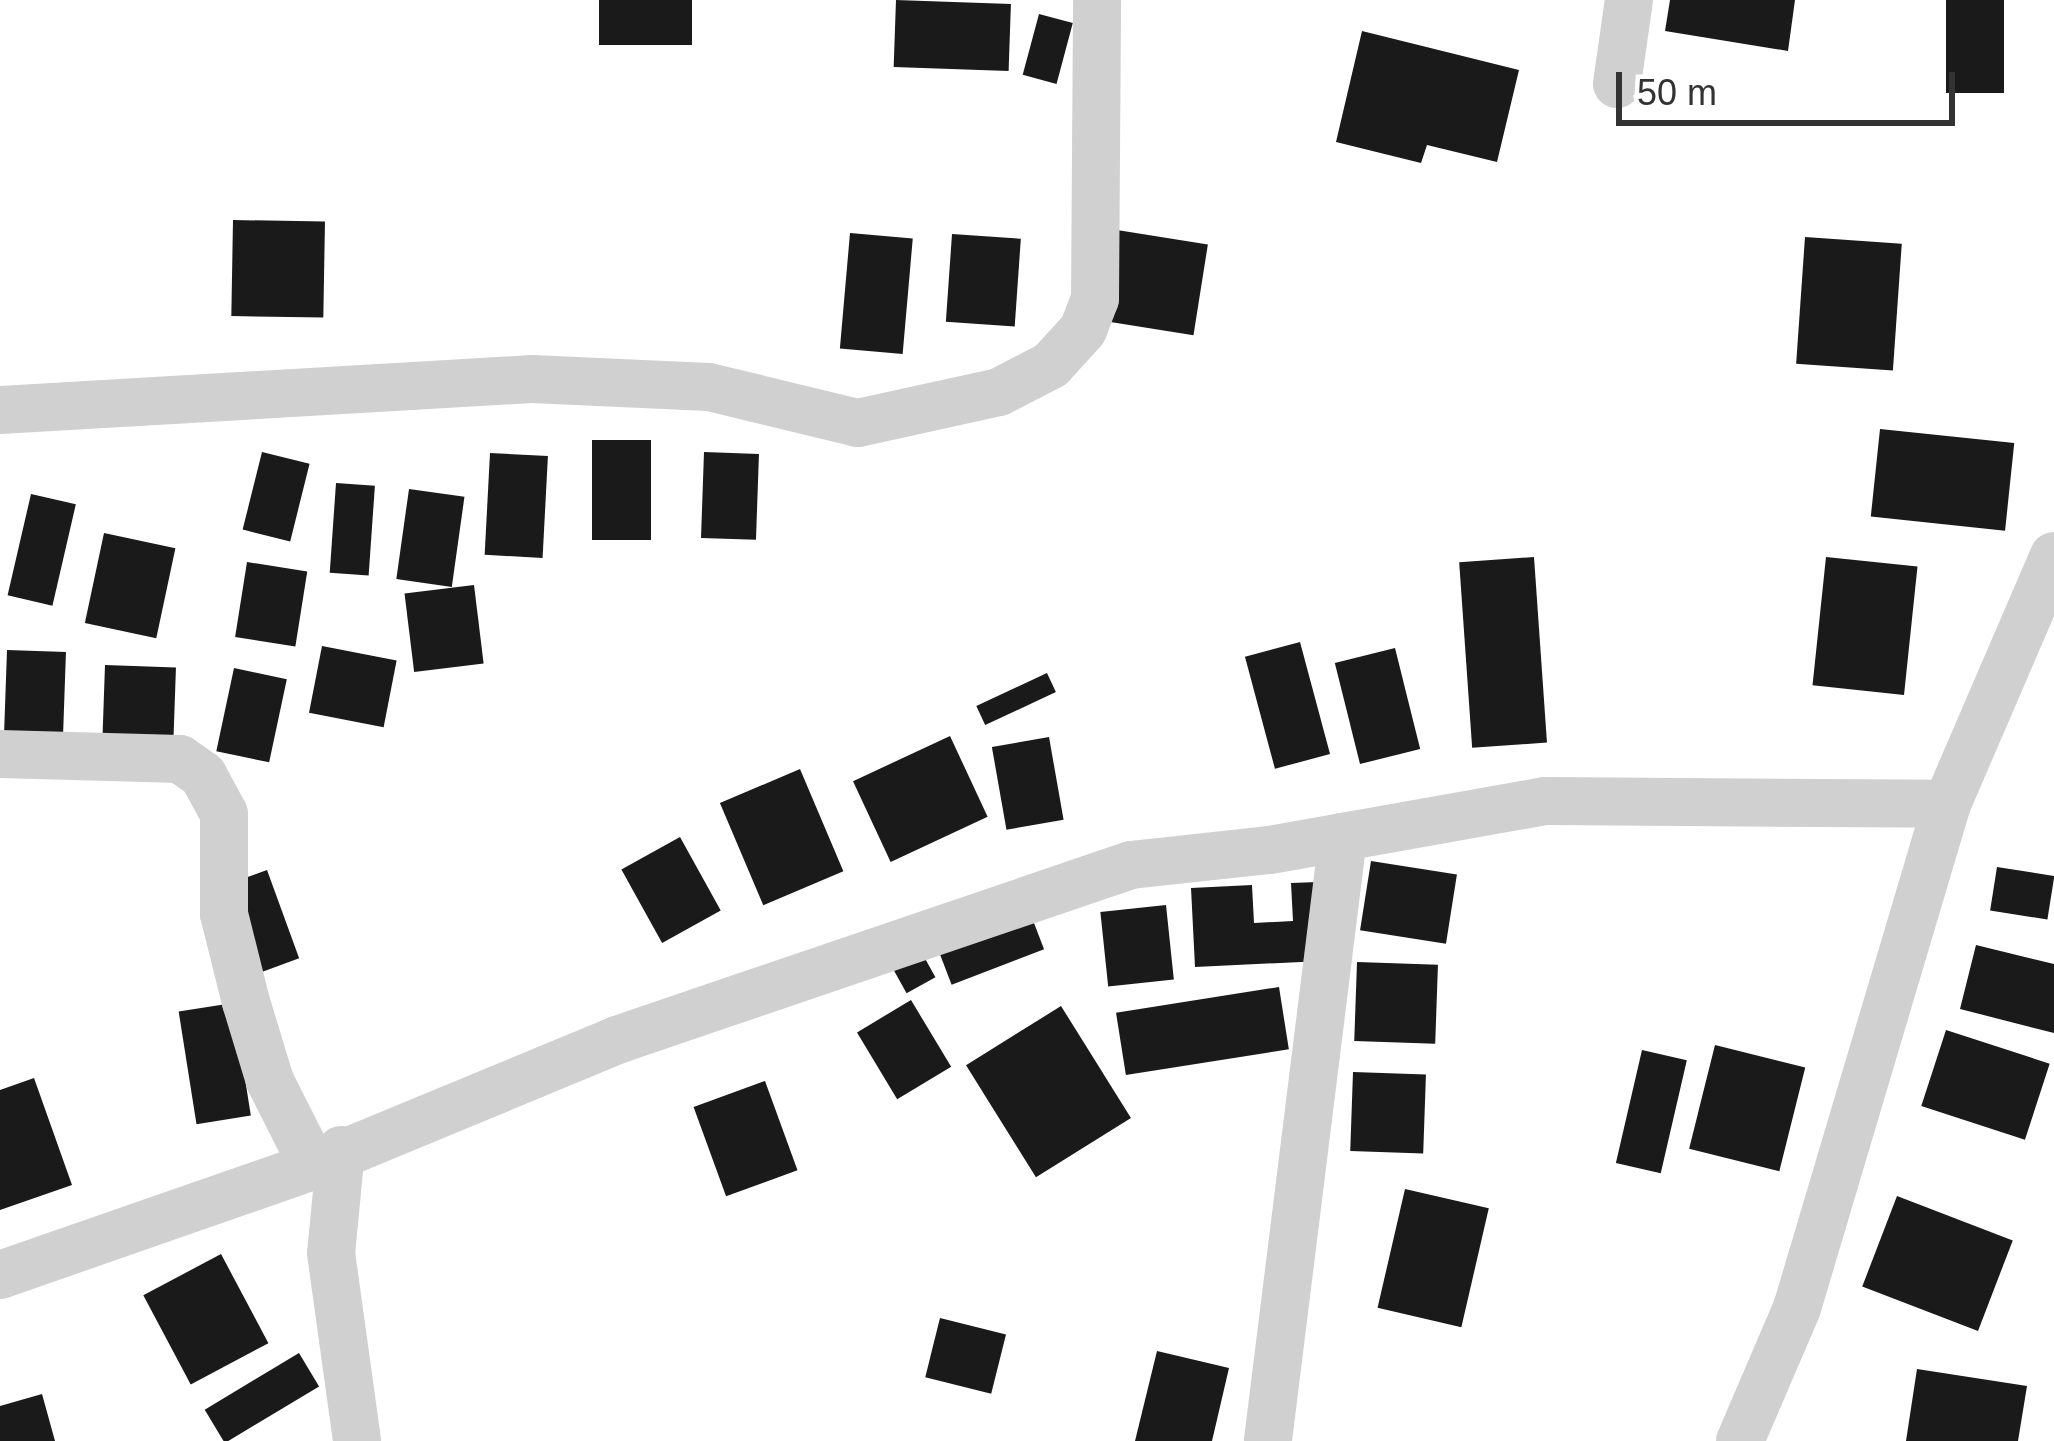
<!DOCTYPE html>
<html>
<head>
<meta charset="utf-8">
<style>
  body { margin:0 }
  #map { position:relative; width:2054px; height:1441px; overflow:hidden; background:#fff; font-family:Arial,sans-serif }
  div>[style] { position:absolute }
  .building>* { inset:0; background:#1a1a1a; transform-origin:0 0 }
  .minor>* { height:48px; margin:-24px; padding:0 24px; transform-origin:24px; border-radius:24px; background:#d0d0d0 }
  span { translate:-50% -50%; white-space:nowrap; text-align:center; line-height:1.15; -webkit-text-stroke:12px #fff; paint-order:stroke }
  .scale { position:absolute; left:1616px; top:72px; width:339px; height:54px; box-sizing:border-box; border:6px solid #333; border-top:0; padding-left:15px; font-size:36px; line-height:42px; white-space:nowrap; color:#333; -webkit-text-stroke:9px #fff; paint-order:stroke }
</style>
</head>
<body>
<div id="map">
  <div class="building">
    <i style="left:599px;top:0;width:93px;height:45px"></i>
    <i style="left:896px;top:0;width:115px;height:67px;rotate:2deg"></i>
    <i style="clip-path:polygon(1670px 0,1795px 0,1788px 51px,1665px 31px)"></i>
    <i style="left:1946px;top:0;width:58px;height:93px"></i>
    <i style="left:1039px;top:14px;width:35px;height:63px;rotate:15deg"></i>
    <i style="clip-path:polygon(1362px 31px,1519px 70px,1497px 162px,1427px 145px,1421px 163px,1336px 142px)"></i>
    <i style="left:233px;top:220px;width:92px;height:96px;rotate:1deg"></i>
    <i style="left:1117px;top:230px;width:92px;height:92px;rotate:9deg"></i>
    <i style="left:850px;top:233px;width:63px;height:116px;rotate:5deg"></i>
    <i style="left:952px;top:234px;width:69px;height:88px;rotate:4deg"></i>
    <i style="left:1805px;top:237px;width:97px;height:127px;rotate:4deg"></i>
    <i style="left:1880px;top:429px;width:135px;height:88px;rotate:6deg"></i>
    <i style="left:592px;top:440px;width:59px;height:100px"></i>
    <i style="left:262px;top:452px;width:49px;height:80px;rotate:14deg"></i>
    <i style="left:704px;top:452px;width:55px;height:86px;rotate:2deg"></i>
    <i style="left:490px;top:453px;width:58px;height:102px;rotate:3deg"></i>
    <i style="left:336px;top:483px;width:39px;height:90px;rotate:4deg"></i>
    <i style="left:409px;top:489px;width:56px;height:91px;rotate:8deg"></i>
    <i style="left:31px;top:494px;width:46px;height:104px;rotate:13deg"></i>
    <i style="left:104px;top:533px;width:73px;height:92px;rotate:12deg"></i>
    <i style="left:1534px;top:557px;width:186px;height:75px;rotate:86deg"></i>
    <i style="left:1826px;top:557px;width:92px;height:129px;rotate:6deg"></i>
    <i style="left:247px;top:562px;width:61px;height:76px;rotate:9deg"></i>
    <i style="left:474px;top:585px;width:79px;height:70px;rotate:83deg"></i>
    <i style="left:1300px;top:642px;width:116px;height:57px;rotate:75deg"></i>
    <i style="left:322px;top:646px;width:76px;height:68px;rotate:11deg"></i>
    <i style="left:1395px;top:648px;width:104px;height:62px;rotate:76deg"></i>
    <i style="left:7px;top:650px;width:59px;height:87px;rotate:2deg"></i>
    <i style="left:105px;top:665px;width:71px;height:77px;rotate:2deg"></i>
    <i style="left:234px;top:668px;width:54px;height:85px;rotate:12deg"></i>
    <i style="left:1047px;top:673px;width:21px;height:78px;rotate:65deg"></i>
    <i style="left:950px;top:736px;width:89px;height:107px;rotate:65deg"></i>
    <i style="left:1049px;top:737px;width:84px;height:58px;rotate:80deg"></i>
    <i style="left:800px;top:769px;width:111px;height:87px;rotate:67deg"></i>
    <i style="left:680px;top:837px;width:84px;height:67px;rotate:61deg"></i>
    <i style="left:1371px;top:861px;width:87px;height:70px;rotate:9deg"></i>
    <i style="left:1997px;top:867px;width:58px;height:44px;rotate:9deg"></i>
    <i style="left:267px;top:870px;width:94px;height:44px;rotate:70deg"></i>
    <i style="clip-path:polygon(1318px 882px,1322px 961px,1195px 967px,1191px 888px,1252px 885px,1254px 923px,1293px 921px,1291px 883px)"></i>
    <i style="left:1166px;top:905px;width:75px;height:66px;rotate:84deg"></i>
    <i style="left:1029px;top:910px;width:42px;height:99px;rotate:69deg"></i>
    <i style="left:917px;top:944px;width:38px;height:33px;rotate:61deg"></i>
    <i style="clip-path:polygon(1976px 945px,2054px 964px,2054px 1033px,1960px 1009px)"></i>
    <i style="left:1357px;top:962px;width:81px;height:79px;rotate:2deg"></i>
    <i style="left:1279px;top:987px;width:63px;height:165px;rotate:81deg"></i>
    <i style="left:911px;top:1000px;width:78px;height:63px;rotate:59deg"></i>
    <i style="left:233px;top:1003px;width:114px;height:55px;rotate:81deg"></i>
    <i style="left:1061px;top:1006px;width:132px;height:112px;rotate:58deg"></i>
    <i style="left:1946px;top:1030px;width:109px;height:80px;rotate:18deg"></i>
    <i style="left:1715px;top:1045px;width:93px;height:107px;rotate:14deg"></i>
    <i style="left:1642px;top:1050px;width:46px;height:116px;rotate:13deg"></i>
    <i style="left:1353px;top:1072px;width:73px;height:79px;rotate:2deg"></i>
    <i style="clip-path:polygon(34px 1078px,72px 1185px,0 1210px,0 1090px)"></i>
    <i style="left:765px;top:1081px;width:95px;height:76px;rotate:70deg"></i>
    <i style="left:1405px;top:1189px;width:86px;height:122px;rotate:13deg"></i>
    <i style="left:1897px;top:1196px;width:124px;height:97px;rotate:21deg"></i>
    <i style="left:221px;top:1254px;width:101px;height:88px;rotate:62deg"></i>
    <i style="left:940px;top:1318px;width:68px;height:61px;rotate:14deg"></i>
    <i style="clip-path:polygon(1157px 1351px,1229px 1368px,1212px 1441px,1135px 1441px)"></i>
    <i style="left:299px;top:1353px;width:39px;height:110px;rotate:59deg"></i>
    <i style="clip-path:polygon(1917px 1369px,2027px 1386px,2018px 1441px,1906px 1441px)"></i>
    <i style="clip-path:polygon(42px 1394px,55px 1441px,0 1441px,0 1406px)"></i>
  </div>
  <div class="minor">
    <i style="left:1617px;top:84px;width:85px;rotate:-81.9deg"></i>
    <i style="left:0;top:410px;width:533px;rotate:-3.33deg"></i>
    <i style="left:532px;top:379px;width:177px;rotate:2.6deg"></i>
    <i style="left:709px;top:387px;width:153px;rotate:13.6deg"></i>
    <i style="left:858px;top:423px;width:144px;rotate:-12.4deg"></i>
    <i style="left:999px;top:392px;width:59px;rotate:-27.4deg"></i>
    <i style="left:1051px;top:365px;width:47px;rotate:-47.6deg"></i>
    <i style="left:1083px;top:330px;width:33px;rotate:-69deg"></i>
    <i style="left:1095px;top:299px;width:299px;rotate:-89.6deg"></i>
    <i style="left:0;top:754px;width:180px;rotate:1.6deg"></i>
    <i style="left:180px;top:759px;width:28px;rotate:35deg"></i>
    <i style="left:203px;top:775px;width:44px;rotate:61.7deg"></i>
    <i style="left:224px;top:814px;width:100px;rotate:90deg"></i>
    <i style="left:224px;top:914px;width:91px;rotate:76deg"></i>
    <i style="left:246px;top:1002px;width:83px;rotate:73.1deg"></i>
    <i style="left:270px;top:1081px;width:95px;rotate:63.2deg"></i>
    <i style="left:341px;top:1150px;width:103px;rotate:95.5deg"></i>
    <i style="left:331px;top:1253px;width:190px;rotate:82.1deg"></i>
    <i style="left:0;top:1275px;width:331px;rotate:-19.2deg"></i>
    <i style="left:313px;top:1166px;width:329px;rotate:-22.5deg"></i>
    <i style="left:617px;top:1040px;width:543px;rotate:-18.8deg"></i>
    <i style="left:1131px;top:865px;width:140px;rotate:-6.2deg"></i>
    <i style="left:1270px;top:850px;width:279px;rotate:-10.1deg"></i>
    <i style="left:1545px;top:801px;width:402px;rotate:0.4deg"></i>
    <i style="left:1268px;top:1440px;width:608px;rotate:-82.91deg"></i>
    <i style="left:1740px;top:1441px;width:145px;rotate:-66.8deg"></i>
    <i style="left:1797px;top:1308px;width:526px;rotate:-73.43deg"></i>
    <i style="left:1947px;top:804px;width:270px;rotate:-66.7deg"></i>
  </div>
  <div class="scale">50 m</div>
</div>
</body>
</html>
